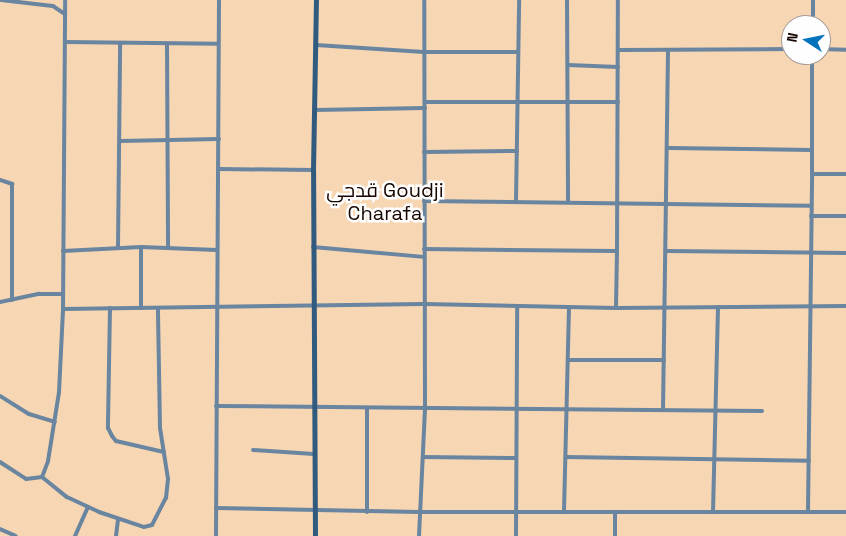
<!DOCTYPE html>
<html>
<head>
<meta charset="utf-8">
<style>
  body { margin:0 }
  #map { position:relative; width:846px; height:536px; overflow:hidden; background:#f7d6b4; font-family:"Space Grotesk",Cairo,sans-serif }
  div>[style] { position:absolute }
  .street>* { height:4px; margin:-2px; padding:0 2px; transform-origin:2px; border-radius:2px; background:#69859f }
  .secondary>* { height:5px; margin:-2.5px; padding:0 2.5px; transform-origin:2.5px; border-radius:2.5px; background:#315a7f }
  span { translate:-50% -50%; white-space:nowrap; text-align:center; line-height:1.15; -webkit-text-stroke:5px #fefefe; paint-order:stroke }
  .neighbourhood-label { font-size:20px; color:#180600 }
  .north { position:absolute; left:781px; top:15px; width:50px; height:50px; box-sizing:border-box; background:#fefefe; border:1px solid #a29b98; border-radius:50%; rotate:281deg; font-size:14px; font-weight:700; line-height:20px; text-align:center; color:#180600 }
  .north::after { content:''; display:block; margin:auto; width:18px; height:22px; background:#0073bd; clip-path:polygon(50% 0,100% 100%,50% 72%,0 100%) }
</style>
</head>
<body>
<div id="map">
  <div class="street">
    <i style="left:1px;top:0;width:52px;rotate:6.6deg"></i>
    <i style="left:53px;top:6px;width:14px;rotate:34deg"></i>
    <i style="left:567px;top:0;width:201px;rotate:89.7deg"></i>
    <i style="left:813px;top:25px;width:25px;rotate:-90deg"></i>
    <i style="left:65px;top:42px;width:153px;rotate:0.7deg"></i>
    <i style="left:167px;top:44px;width:203px;rotate:89.7deg"></i>
    <i style="left:316px;top:45px;width:108px;rotate:3.7deg"></i>
    <i style="left:424px;top:52px;width:94px"></i>
    <i style="left:821px;top:49px;width:25px;rotate:2deg"></i>
    <i style="left:618px;top:50px;width:173px;rotate:-0.3deg"></i>
    <i style="left:812px;top:55px;width:119px;rotate:90deg"></i>
    <i style="left:812px;top:174px;width:34px"></i>
    <i style="left:568px;top:65px;width:50px;rotate:2.3deg"></i>
    <i style="left:425px;top:102px;width:193px"></i>
    <i style="left:315px;top:110px;width:110px;rotate:-1deg"></i>
    <i style="left:120px;top:141px;width:99px;rotate:-1.2deg"></i>
    <i style="left:669px;top:148px;width:143px;rotate:0.8deg"></i>
    <i style="left:424px;top:152px;width:93px;rotate:-0.6deg"></i>
    <i style="left:219px;top:169px;width:94px;rotate:0.6deg"></i>
    <i style="left:0;top:180px;width:13px;rotate:18deg"></i>
    <i style="left:12px;top:184px;width:116px;rotate:90deg"></i>
    <i style="left:424px;top:201px;width:387px;rotate:0.7deg"></i>
    <i style="left:516px;top:201px;width:201px;rotate:-89.1deg"></i>
    <i style="left:811px;top:216px;width:35px"></i>
    <i style="left:313px;top:247px;width:111px;rotate:5.1deg"></i>
    <i style="left:118px;top:248px;width:205px;rotate:-89.4deg"></i>
    <i style="left:424px;top:249px;width:193px;rotate:0.6deg"></i>
    <i style="left:617px;top:251px;width:57px;rotate:91deg"></i>
    <i style="left:63px;top:251px;width:78px;rotate:-2.9deg"></i>
    <i style="left:141px;top:247px;width:76px;rotate:2.3deg"></i>
    <i style="left:617px;top:251px;width:251px;rotate:-89.8deg"></i>
    <i style="left:666px;top:251px;width:180px;rotate:0.6deg"></i>
    <i style="left:0;top:302px;width:40px;rotate:-12deg"></i>
    <i style="left:39px;top:294px;width:24px"></i>
    <i style="left:110px;top:308px;width:120px;rotate:91deg"></i>
    <i style="left:108px;top:428px;width:9px;rotate:63deg"></i>
    <i style="left:112px;top:436px;width:6px;rotate:51deg"></i>
    <i style="left:116px;top:441px;width:49px;rotate:12.9deg"></i>
    <i style="left:141px;top:308px;width:61px;rotate:-90deg"></i>
    <i style="left:63px;top:309px;width:309px;rotate:-89.6deg"></i>
    <i style="left:568px;top:360px;width:96px"></i>
    <i style="left:0;top:396px;width:34px;rotate:32deg"></i>
    <i style="left:29px;top:414px;width:27px;rotate:17deg"></i>
    <i style="left:216px;top:406px;width:546px;rotate:0.52deg"></i>
    <i style="left:367px;top:408px;width:104px;rotate:90deg"></i>
    <i style="left:663px;top:410px;width:360px;rotate:-89.2deg"></i>
    <i style="left:253px;top:450px;width:61px;rotate:3.8deg"></i>
    <i style="left:423px;top:457px;width:93px;rotate:0.6deg"></i>
    <i style="left:566px;top:457px;width:243px;rotate:0.9deg"></i>
    <i style="left:0;top:462px;width:31px;rotate:33deg"></i>
    <i style="left:26px;top:479px;width:16px;rotate:-7deg"></i>
    <i style="left:42px;top:477px;width:32px;rotate:39deg"></i>
    <i style="left:67px;top:497px;width:35px;rotate:25deg"></i>
    <i style="left:99px;top:512px;width:47px;rotate:18.4deg"></i>
    <i style="left:144px;top:527px;width:8px;rotate:-14deg"></i>
    <i style="left:152px;top:525px;width:30px;rotate:-63deg"></i>
    <i style="left:166px;top:498px;width:19px;rotate:-84deg"></i>
    <i style="left:168px;top:479px;width:52px;rotate:-98.9deg"></i>
    <i style="left:160px;top:428px;width:120px;rotate:-91deg"></i>
    <i style="left:42px;top:477px;width:17px;rotate:-69deg"></i>
    <i style="left:48px;top:461px;width:70px;rotate:-80.9deg"></i>
    <i style="left:59px;top:392px;width:83px;rotate:-87.2deg"></i>
    <i style="left:63px;top:309px;width:361px;rotate:-0.8deg"></i>
    <i style="left:424px;top:304px;width:192px;rotate:1.2deg"></i>
    <i style="left:616px;top:308px;width:230px;rotate:-0.5deg"></i>
    <i style="left:216px;top:508px;width:203px;rotate:1.1deg"></i>
    <i style="left:419px;top:512px;width:427px"></i>
    <i style="left:808px;top:511px;width:337px;rotate:-89.3deg"></i>
    <i style="left:564px;top:512px;width:205px;rotate:-88.6deg"></i>
    <i style="left:713px;top:512px;width:205px;rotate:-88.6deg"></i>
    <i style="left:0;top:529px;width:17px;rotate:24deg"></i>
    <i style="left:75px;top:536px;width:32px;rotate:-66deg"></i>
    <i style="left:116px;top:536px;width:16px;rotate:-83deg"></i>
    <i style="left:216px;top:536px;width:536px;rotate:-89.68deg"></i>
    <i style="left:419px;top:536px;width:127px;rotate:-87.3deg"></i>
    <i style="left:425px;top:409px;width:409px;rotate:-90.1deg"></i>
    <i style="left:516px;top:536px;width:229px;rotate:-89.7deg"></i>
    <i style="left:615px;top:536px;width:24px;rotate:-90deg"></i>
  </div>
  <div class="secondary">
    <i style="left:315px;top:536px;width:366px;rotate:-90.3deg"></i>
    <i style="left:313px;top:170px;width:170px;rotate:-89deg"></i>
  </div>
  <div class="neighbourhood-label">
    <span style="left:385px;top:202px">قدجي Goudji<br>Charafa</span>
  </div>
  <div class="north">N</div>
</div>
</body>
</html>
